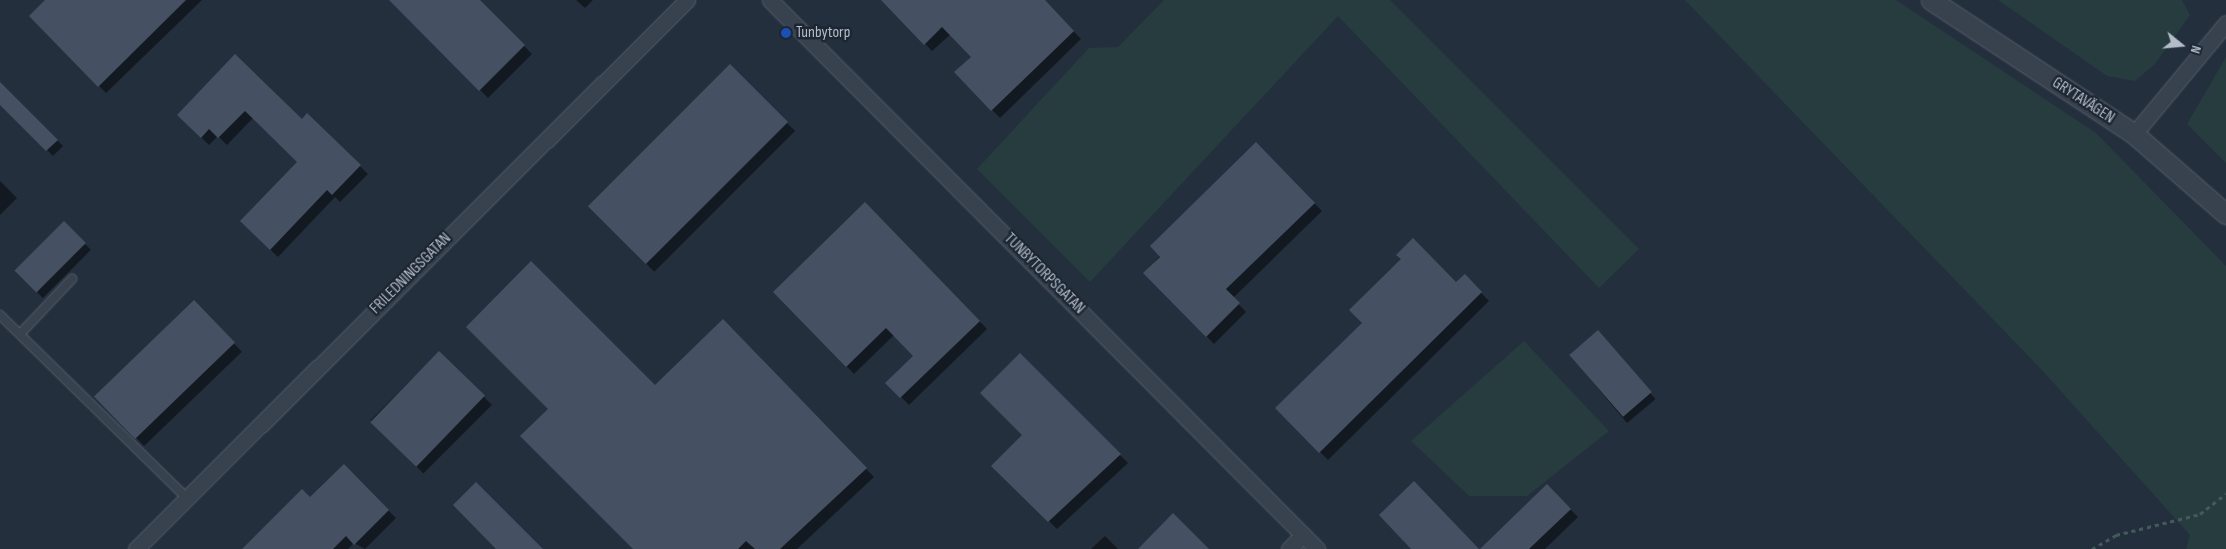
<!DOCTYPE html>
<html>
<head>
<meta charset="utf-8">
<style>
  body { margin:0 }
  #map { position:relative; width:2226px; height:549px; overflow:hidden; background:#242f3e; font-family:"Sofia Sans Condensed",sans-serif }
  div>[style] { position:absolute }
  .green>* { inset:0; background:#263c3f }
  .shadow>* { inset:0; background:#0007; transform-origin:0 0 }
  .building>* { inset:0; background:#455162; transform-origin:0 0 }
  .path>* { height:3px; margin-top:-1.5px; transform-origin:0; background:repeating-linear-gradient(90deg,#44595c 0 4px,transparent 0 8px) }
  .roads { filter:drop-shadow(0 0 1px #565f6c) drop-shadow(0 0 1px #565f6c) }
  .service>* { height:8px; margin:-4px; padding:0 4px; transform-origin:4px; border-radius:4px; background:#38414e }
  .minor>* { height:15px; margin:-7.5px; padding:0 7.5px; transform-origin:7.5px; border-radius:7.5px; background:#38414e }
  .tertiary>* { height:19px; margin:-9.5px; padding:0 9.5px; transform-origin:9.5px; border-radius:9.5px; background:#38414e }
  .dots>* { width:14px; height:14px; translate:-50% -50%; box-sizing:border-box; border:2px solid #1d2633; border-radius:50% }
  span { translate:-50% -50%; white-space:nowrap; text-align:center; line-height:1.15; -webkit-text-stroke:5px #1d2633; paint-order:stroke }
  .poi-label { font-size:16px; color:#b4bcc9 }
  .left { translate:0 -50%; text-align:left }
  .street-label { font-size:16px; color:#b4bcc9 }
  .north { position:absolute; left:2156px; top:20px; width:50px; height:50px; -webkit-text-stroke:4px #1d2633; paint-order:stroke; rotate:107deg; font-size:14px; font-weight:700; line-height:20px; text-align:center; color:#b4bcc9 }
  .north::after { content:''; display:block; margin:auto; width:18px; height:22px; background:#b4bcc9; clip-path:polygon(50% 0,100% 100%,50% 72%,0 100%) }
</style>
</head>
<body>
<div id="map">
  <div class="green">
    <i style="clip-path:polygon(1164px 0,1390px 0,1639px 249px,1599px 288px,1338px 16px,1090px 282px,977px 169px,1089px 48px,1118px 47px)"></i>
    <i style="clip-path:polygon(1685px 0,1896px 0,2096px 133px,2226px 266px,2226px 549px,2186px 549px,2190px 535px,2040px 368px)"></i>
    <i style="clip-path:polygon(1998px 0,2182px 0,2190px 15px,2155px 64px,2135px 81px,2107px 76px)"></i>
    <i style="clip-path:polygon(2226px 57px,2226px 163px,2187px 124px)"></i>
    <i style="clip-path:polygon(1524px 341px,1609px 431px,1527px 496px,1469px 496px,1411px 441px)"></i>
  </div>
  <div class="shadow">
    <i style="clip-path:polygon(47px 0,202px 0,106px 93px,30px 16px)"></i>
    <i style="clip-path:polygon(391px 0,479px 0,532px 54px,488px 98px)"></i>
    <i style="clip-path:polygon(576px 0,593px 0,585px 8px)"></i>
    <i style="clip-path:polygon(883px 0,1044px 0,1081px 39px,1000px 118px,956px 72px,972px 57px,951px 34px,932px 51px)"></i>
    <i style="clip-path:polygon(235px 56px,302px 121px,307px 115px,368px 174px,340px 202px,335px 197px,278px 257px,241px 221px,299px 162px,253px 118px,227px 145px,218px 136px,209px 145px,178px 115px)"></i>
    <i style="left:730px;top:66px;width:92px;height:199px;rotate:45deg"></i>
    <i style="clip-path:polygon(0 83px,63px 146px,53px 156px,0 103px)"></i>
    <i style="clip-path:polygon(1256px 144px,1322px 211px,1233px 298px,1246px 312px,1214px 344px,1145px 273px)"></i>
    <i style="clip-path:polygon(0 181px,17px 198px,0 215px)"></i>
    <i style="clip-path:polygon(865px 204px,987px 329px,909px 405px,887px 383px,915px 356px,894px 335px,854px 374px,775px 292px)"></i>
    <i style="left:64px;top:223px;width:38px;height:68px;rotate:45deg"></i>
    <i style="clip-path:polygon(1465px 276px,1489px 301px,1328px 460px,1277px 408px,1364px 323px,1457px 284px)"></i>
    <i style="left:194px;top:302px;width:69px;height:136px;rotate:46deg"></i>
    <i style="clip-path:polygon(723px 321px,874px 477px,797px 549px,635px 549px,655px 387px)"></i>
    <i style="left:1604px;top:338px;width:80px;height:37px;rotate:50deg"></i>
    <i style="left:439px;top:352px;width:75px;height:97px;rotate:45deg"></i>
    <i style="clip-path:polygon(1020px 355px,1128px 463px,1057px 529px,993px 466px,1024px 435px)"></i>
    <i style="clip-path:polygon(344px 466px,396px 518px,365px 549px,354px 543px,348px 549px,243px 549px,310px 499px)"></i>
    <i style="clip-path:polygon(1547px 486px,1578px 517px,1545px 549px,1482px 549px)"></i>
    <i style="clip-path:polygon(1105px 536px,1118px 549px,1091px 549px)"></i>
  </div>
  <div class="building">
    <i style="clip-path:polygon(45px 0,186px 0,98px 87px,29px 16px)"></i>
    <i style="clip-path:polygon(389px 0,480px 0,525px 45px,479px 91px)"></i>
    <i style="clip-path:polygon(881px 0,1045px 0,1074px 31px,991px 111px,954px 72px,971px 57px,942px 27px,924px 45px)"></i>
    <i style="clip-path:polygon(235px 54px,302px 119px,307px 113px,361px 165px,332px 195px,327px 190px,270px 250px,240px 221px,297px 162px,245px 111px,218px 138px,209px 129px,201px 138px,177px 115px)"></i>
    <i style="left:730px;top:64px;width:82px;height:201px;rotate:45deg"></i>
    <i style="clip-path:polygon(0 82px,58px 140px,46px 151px,0 105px)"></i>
    <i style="clip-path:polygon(1256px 142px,1315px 203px,1226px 289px,1240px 303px,1206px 337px,1143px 273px,1160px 257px,1150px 246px)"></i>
    <i style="clip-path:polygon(865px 202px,980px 321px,900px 398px,885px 383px,913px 356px,886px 328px,846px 367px,773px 292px)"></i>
    <i style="left:64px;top:221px;width:31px;height:70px;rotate:45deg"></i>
    <i style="clip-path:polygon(1413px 238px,1456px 282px,1465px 274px,1482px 292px,1319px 453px,1275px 408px,1362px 323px,1349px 310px,1401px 259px,1396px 255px)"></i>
    <i style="clip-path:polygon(531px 261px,655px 385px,723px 319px,867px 468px,780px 549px,755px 549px,746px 541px,738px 549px,633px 549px,520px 436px,548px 409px,466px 327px)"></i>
    <i style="left:194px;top:300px;width:59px;height:139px;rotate:46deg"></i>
    <i style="left:1598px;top:330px;width:82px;height:38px;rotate:49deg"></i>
    <i style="left:439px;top:351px;width:64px;height:99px;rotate:44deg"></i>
    <i style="clip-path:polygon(1020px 353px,1121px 454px,1048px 522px,991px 466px,1022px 435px,980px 393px)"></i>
    <i style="clip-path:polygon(344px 464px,389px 510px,354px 545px,346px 536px,333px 549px,242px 549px,302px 489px,310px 497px)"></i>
    <i style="clip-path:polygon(1414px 481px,1479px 549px,1411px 549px,1379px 515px)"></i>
    <i style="clip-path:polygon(476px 482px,543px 549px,496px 549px,453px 505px)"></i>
    <i style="clip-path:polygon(1547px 484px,1571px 509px,1529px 549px,1480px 549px)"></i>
    <i style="clip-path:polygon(1173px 513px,1209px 549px,1138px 549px)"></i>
  </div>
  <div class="path">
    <i style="left:2092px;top:549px;width:28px;rotate:-30deg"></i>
    <i style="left:2116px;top:535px;width:87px;rotate:-14deg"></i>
    <i style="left:2200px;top:514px;width:33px;rotate:-38deg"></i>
  </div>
  <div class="roads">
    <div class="service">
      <i style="left:0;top:315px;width:262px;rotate:44.4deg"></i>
      <i style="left:20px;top:334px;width:76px;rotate:-46.6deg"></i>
    </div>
    <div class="minor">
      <i style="left:770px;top:0;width:775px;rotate:45.1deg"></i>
      <i style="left:2134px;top:134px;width:144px;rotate:-50.3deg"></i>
      <i style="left:136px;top:549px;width:778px;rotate:-44.9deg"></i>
      <i style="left:1289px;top:549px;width:20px;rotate:-45deg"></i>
    </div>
    <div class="tertiary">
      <i style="left:1931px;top:0;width:243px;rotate:33.4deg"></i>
      <i style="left:2134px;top:134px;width:122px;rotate:41deg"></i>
    </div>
  </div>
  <div class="dots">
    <i style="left:786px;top:33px;background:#1a4fb4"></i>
  </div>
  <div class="poi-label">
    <span class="left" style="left:796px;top:33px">Tunbytorp</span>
  </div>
  <div class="street-label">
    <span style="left:2083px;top:101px;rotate:33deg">GRYTAVÄGEN</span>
    <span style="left:411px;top:274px;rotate:-45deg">FRILEDNINGSGATAN</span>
    <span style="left:1044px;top:274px;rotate:45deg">TUNBYTORPSGATAN</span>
  </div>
  <div class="north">N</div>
</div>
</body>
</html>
